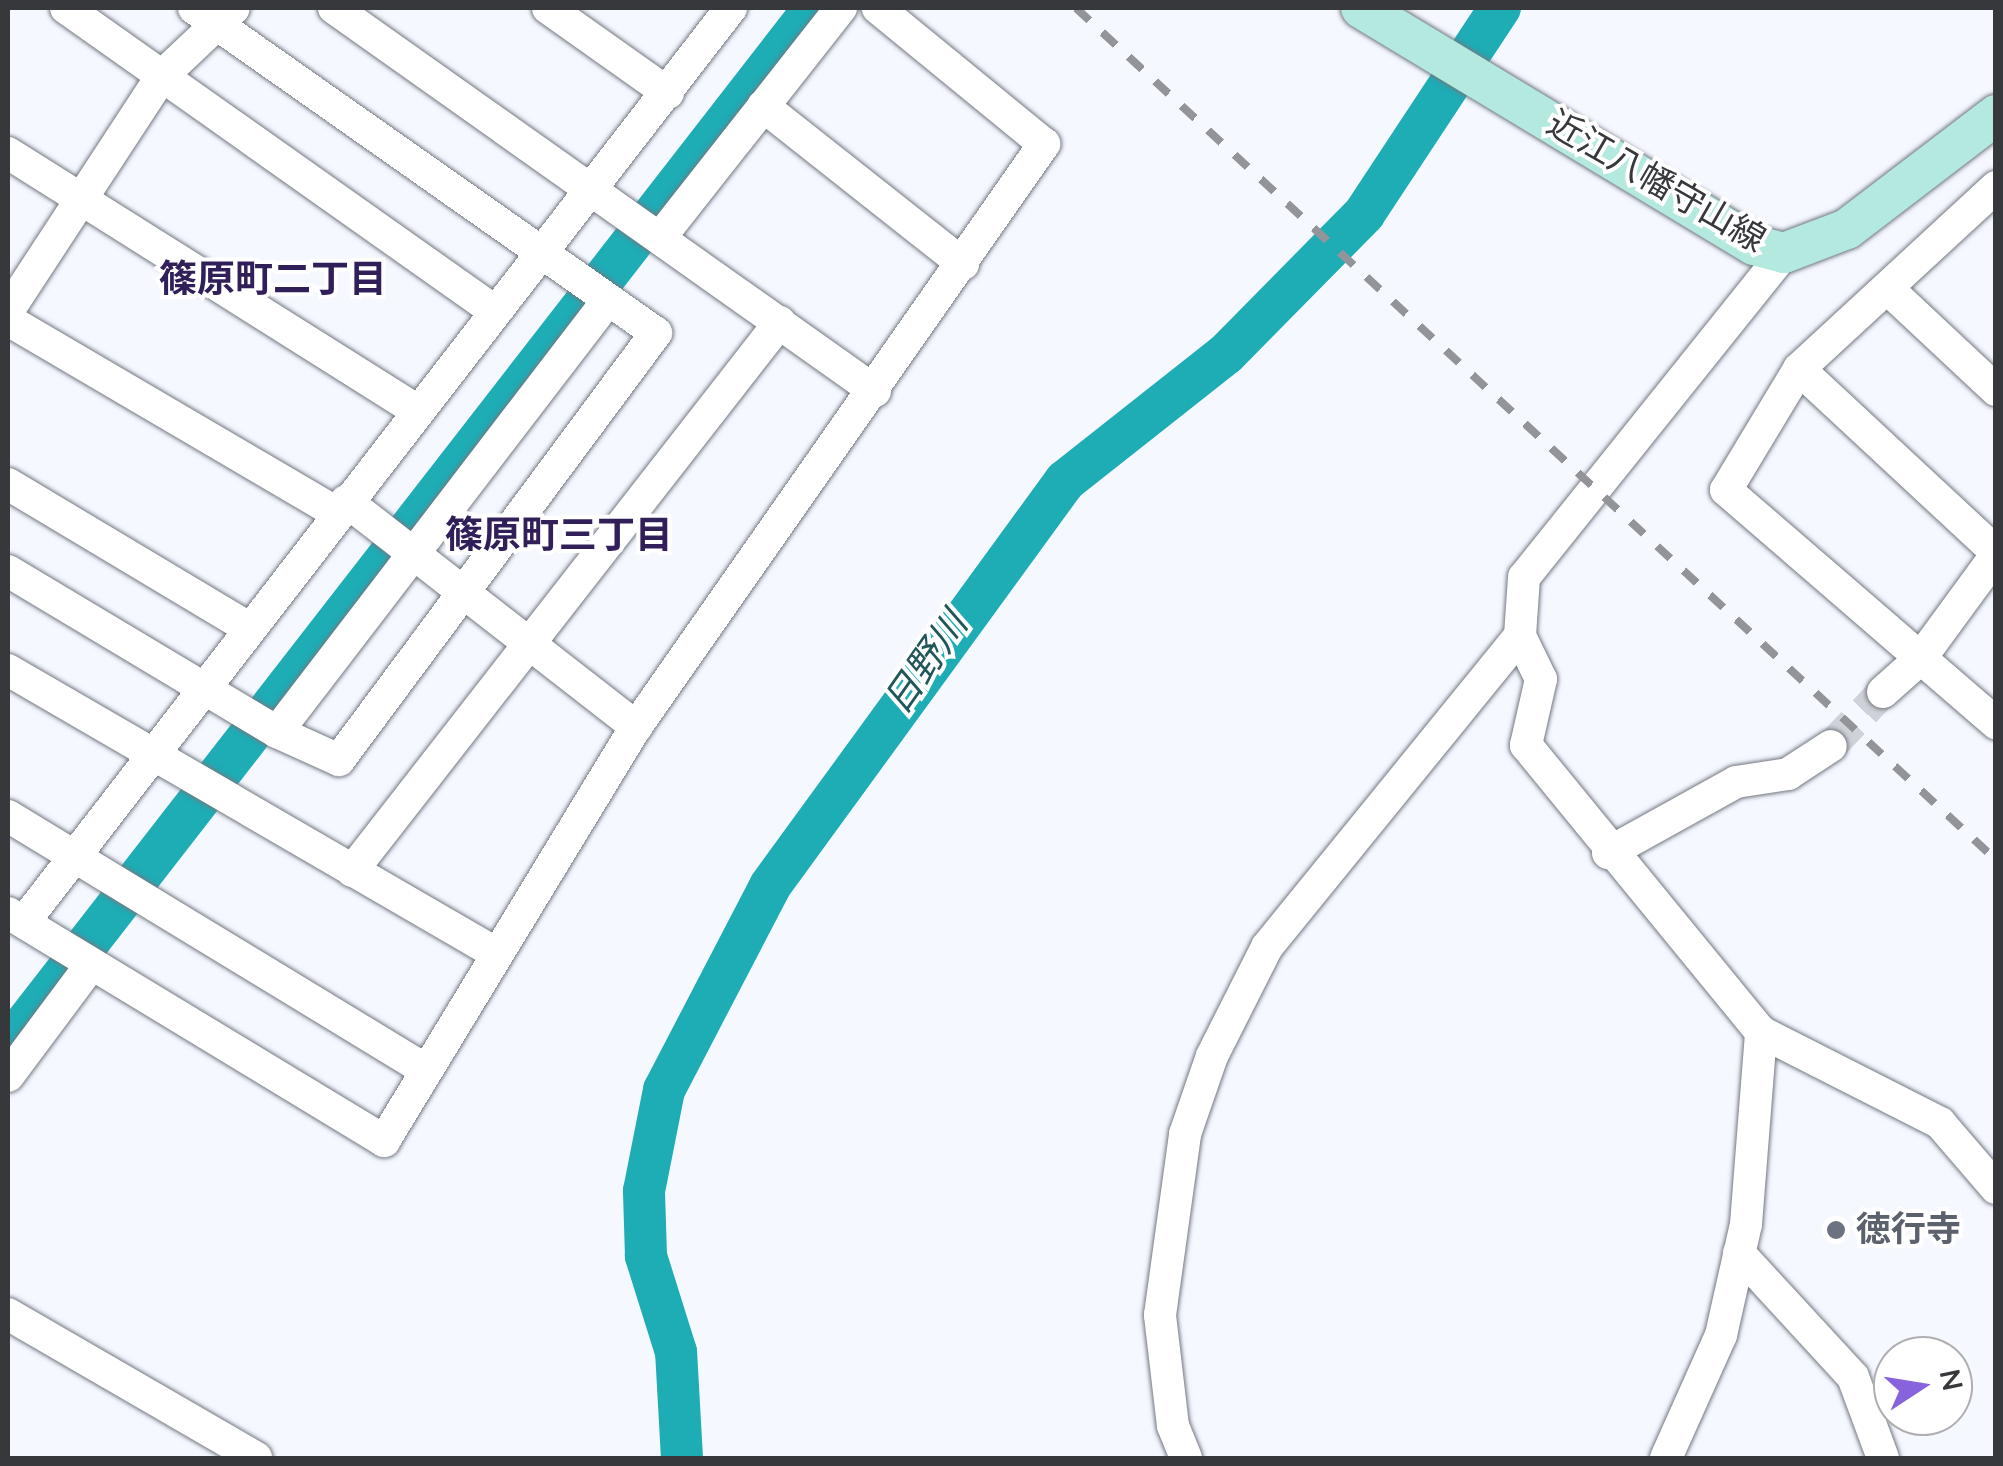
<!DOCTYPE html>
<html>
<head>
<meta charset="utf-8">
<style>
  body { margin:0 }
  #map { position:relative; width:2003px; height:1466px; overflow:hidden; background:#f5f8ff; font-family:"Nunito Sans","Noto Sans JP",sans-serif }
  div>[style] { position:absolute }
  .river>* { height:42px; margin:-21px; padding:0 21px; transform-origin:21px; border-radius:21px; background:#1eacb5 }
  .minor-tunnel>* { height:32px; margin-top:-16px; transform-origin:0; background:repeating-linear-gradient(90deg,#cfd2d8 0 32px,transparent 0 48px) }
  .roads { filter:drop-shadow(0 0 2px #737881) drop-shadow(0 0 2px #737881) }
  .minor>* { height:32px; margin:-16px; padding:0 16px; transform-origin:16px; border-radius:16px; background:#fff }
  .major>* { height:40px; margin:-20px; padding:0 20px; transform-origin:20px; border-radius:20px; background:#b3e9df }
  .rail>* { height:8px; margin-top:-4px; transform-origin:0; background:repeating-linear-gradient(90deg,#92949a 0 18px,transparent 0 36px) }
  .dots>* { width:28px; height:28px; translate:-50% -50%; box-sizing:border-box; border:5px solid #fff; border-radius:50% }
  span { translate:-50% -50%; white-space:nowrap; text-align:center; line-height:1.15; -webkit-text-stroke:8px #fff; paint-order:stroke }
  .street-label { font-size:35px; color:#36383c }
  .worship-label { font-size:35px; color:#5b616d; font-weight:700 }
  .left { translate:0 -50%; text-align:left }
  .neighbourhood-label { font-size:38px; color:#311f59; font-weight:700 }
  .water-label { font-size:38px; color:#21575a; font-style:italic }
  .frame { position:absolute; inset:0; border:10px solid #36383c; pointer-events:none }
  .north { position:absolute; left:1873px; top:1336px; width:100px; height:100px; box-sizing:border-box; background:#fff; border:2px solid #afafb1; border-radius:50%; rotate:78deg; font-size:28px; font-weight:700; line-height:40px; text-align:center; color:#36383c }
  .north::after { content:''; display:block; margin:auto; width:35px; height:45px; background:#8863de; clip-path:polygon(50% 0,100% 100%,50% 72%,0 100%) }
</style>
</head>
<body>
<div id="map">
  <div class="river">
    <i style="left:8px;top:1046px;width:1314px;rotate:-52.17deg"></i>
    <i style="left:682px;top:1458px;width:106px;rotate:-93.2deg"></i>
    <i style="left:676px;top:1352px;width:101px;rotate:-107.4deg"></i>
    <i style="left:646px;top:1256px;width:65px;rotate:-91.8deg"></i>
    <i style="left:644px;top:1191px;width:103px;rotate:-78.8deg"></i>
    <i style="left:664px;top:1090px;width:230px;rotate:-62.5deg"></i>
    <i style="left:770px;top:886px;width:501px;rotate:-53.93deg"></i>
    <i style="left:1065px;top:481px;width:205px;rotate:-38.3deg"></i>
    <i style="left:1226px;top:354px;width:197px;rotate:-45.4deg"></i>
    <i style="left:1364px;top:214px;width:247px;rotate:-56.6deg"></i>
  </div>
  <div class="minor-tunnel">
    <i style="left:1831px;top:746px;width:75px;rotate:-46.1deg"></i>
  </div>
  <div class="roads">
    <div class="minor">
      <i style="left:66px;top:8px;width:523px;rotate:35.27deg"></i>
      <i style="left:334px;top:8px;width:663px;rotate:35.3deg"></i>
      <i style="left:548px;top:8px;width:147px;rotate:35.3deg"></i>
      <i style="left:763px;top:106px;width:255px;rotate:38.3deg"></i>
      <i style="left:8px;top:153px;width:482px;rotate:32.2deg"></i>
      <i style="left:1996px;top:187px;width:268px;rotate:137.3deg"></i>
      <i style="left:1799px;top:369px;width:141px;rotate:121.1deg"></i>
      <i style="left:1726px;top:490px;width:357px;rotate:40.8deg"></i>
      <i style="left:663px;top:234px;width:288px;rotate:-51.8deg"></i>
      <i style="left:1784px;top:253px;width:415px;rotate:128.7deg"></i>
      <i style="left:1524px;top:577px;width:59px;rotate:93.9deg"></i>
      <i style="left:1520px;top:636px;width:48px;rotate:64deg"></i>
      <i style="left:1541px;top:679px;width:68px;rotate:102.8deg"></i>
      <i style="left:1526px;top:745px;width:371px;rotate:50.7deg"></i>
      <i style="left:1761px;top:1032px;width:201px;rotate:26.9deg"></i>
      <i style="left:1940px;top:1123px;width:86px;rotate:49.3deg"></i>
      <i style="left:1888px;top:289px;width:148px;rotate:43.1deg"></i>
      <i style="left:8px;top:311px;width:280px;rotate:-56.8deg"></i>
      <i style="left:161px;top:77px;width:100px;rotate:-43.4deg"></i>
      <i style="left:8px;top:320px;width:381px;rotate:30.4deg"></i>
      <i style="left:1799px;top:369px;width:269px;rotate:42.9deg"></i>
      <i style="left:8px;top:484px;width:281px;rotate:30.9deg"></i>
      <i style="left:346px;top:501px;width:368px;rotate:37.9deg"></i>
      <i style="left:8px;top:571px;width:313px;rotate:30.9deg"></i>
      <i style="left:277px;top:732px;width:68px;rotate:24.3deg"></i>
      <i style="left:339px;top:760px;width:532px;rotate:-53.41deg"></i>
      <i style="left:656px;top:333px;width:565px;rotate:-144.88deg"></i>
      <i style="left:8px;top:670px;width:560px;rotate:30.14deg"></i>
      <i style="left:1883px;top:692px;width:50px;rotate:-41.7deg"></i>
      <i style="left:1920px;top:659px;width:129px;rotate:-53.8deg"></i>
      <i style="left:277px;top:732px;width:544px;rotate:-52.54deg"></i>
      <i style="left:8px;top:816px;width:486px;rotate:31.3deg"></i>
      <i style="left:1608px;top:853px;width:146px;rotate:-29deg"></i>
      <i style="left:1736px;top:782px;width:53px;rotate:-8.7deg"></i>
      <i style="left:1788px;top:774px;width:51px;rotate:-33.1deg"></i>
      <i style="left:352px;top:871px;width:696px;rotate:-52.06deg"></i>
      <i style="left:8px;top:913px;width:440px;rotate:31.2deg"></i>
      <i style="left:384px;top:1141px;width:485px;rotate:-58.7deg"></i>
      <i style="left:636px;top:727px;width:712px;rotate:-55.01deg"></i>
      <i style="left:1044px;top:144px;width:215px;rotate:-140.7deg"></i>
      <i style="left:24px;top:922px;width:1156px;rotate:-52.28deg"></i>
      <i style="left:8px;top:1076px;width:137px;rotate:-53.3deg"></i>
      <i style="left:1739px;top:1253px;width:168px;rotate:47.4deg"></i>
      <i style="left:1853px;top:1377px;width:86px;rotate:69.7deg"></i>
      <i style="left:8px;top:1314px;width:287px;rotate:30.1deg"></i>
      <i style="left:1186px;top:1458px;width:35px;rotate:-112deg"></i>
      <i style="left:1173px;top:1426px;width:112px;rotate:-96.7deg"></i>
      <i style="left:1160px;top:1315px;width:183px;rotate:-82.1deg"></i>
      <i style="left:1185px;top:1134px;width:83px;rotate:-70.9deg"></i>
      <i style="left:1212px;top:1056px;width:122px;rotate:-63.2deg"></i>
      <i style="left:1267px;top:947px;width:401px;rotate:-50.9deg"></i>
      <i style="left:1666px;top:1458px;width:135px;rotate:-65.9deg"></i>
      <i style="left:1721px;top:1335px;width:114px;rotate:-77.3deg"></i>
      <i style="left:1746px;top:1224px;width:193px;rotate:-85.5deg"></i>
    </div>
    <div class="major">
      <i style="left:1361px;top:8px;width:459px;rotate:31.1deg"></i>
      <i style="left:1754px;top:245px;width:31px;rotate:15deg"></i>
      <i style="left:1784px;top:253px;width:67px;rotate:-20.9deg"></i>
      <i style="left:1847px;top:229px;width:188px;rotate:-37.4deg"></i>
    </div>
  </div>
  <div class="rail">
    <i style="left:1076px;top:8px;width:1254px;rotate:42.8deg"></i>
  </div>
  <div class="dots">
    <i style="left:1836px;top:1230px;background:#6b7280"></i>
  </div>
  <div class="street-label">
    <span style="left:1656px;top:182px;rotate:30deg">近江八幡守山線</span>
  </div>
  <div class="worship-label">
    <span class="left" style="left:1856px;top:1230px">徳行寺</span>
  </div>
  <div class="neighbourhood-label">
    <span style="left:273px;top:280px">篠原町二丁目</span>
    <span style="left:559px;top:536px">篠原町三丁目</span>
  </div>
  <div class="water-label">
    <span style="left:926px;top:663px;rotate:-55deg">日野川</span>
  </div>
  <div class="frame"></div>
  <div class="north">N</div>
</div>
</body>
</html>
